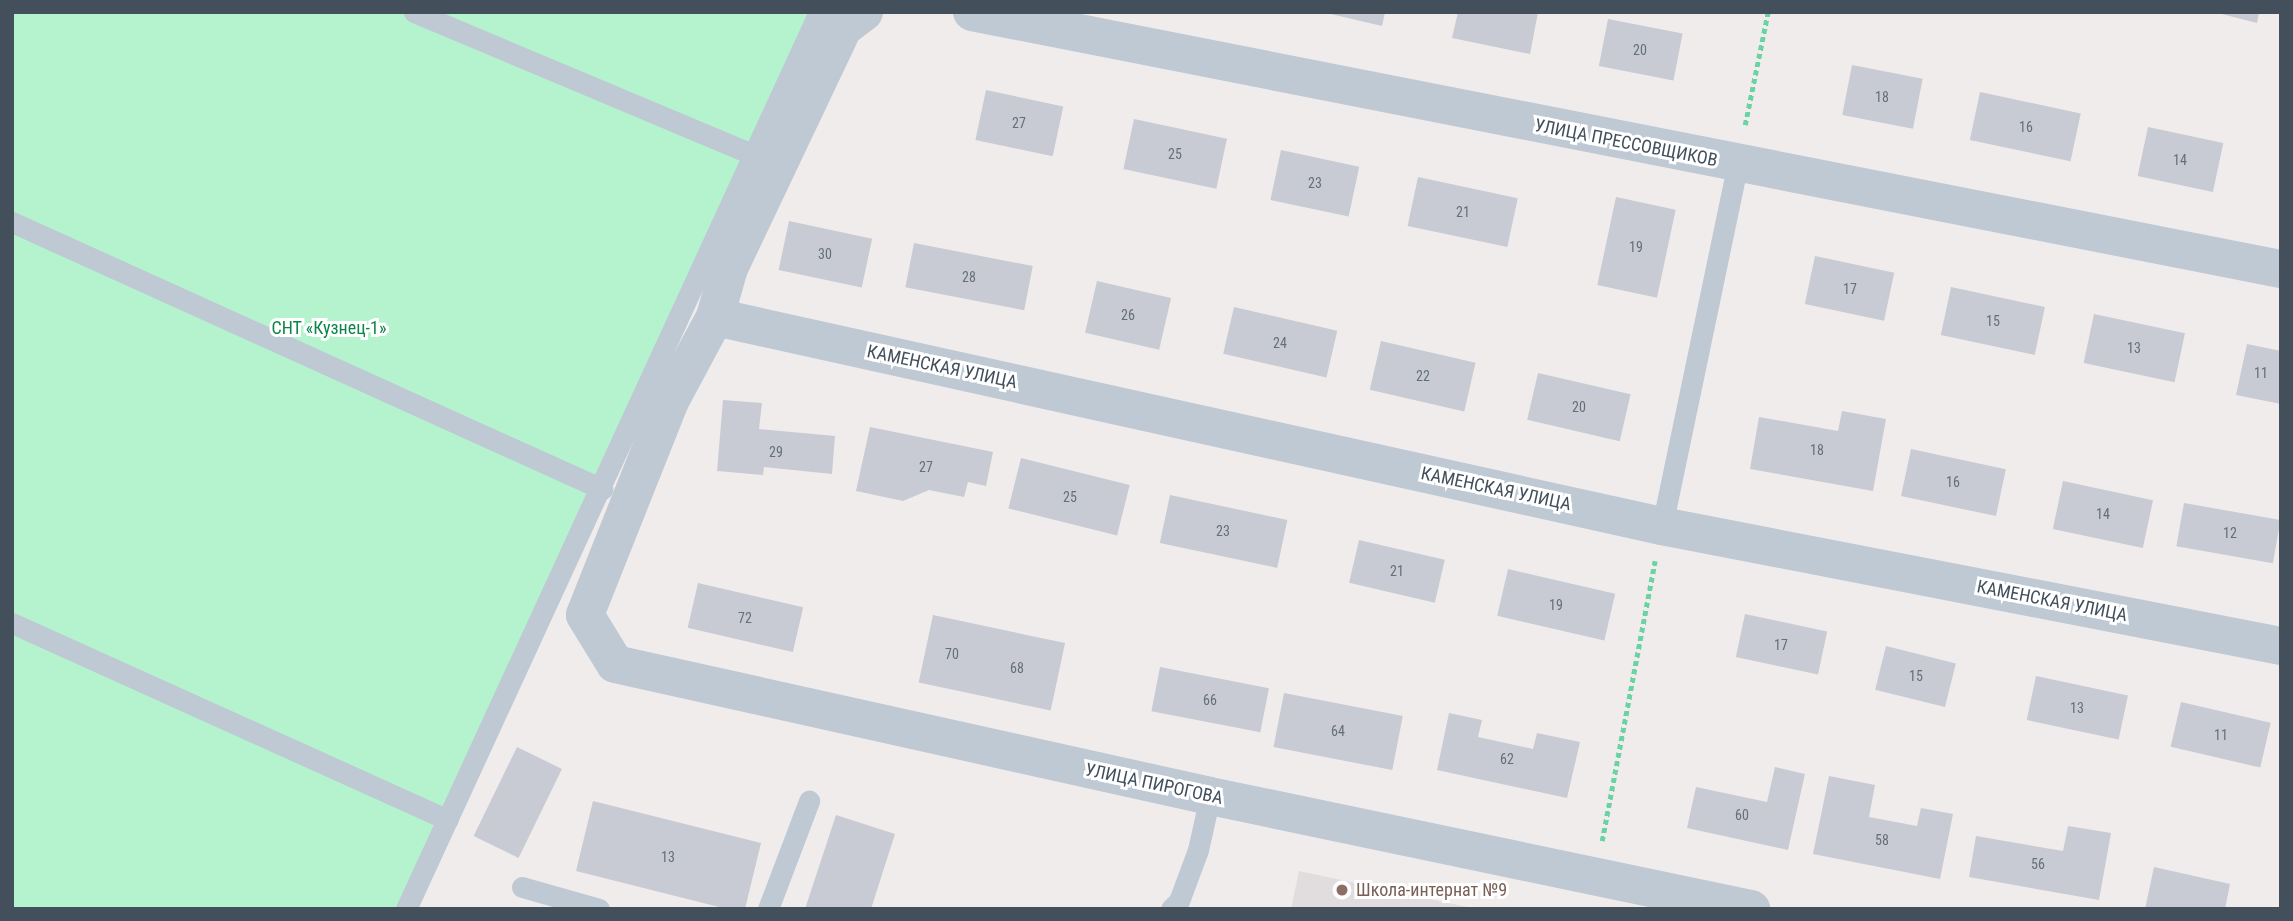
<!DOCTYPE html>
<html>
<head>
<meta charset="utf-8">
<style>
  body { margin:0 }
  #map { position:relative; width:2293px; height:921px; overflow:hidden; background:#f0ecec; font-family:"Roboto Condensed",sans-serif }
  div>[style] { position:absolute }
  .education>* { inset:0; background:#e1ddde }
  .green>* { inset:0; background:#b5f3ce }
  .building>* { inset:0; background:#c8cbd3; transform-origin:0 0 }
  .path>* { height:4.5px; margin-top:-2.25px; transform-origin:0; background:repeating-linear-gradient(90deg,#69d4a2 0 5px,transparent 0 8.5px) }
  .lane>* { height:21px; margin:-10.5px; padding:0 10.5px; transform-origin:10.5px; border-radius:10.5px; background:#bec9d4 }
  .street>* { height:38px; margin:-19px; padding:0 19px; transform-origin:19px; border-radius:19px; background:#bec9d4 }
  .dots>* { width:19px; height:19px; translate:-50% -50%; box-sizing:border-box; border:4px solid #fff; border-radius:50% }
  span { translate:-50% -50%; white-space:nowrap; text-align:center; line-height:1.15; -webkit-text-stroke:6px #fff; paint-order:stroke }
  .number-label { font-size:14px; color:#646f7a }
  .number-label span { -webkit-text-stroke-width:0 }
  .street-label { font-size:18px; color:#43505c }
  .park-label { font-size:18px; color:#0d844b }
  .education-label { font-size:18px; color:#785e54 }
  .left { translate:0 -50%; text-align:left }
  .frame { position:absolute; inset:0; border:14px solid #43505c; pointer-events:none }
</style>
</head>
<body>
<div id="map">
  <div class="education">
    <i style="clip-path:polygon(1299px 871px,1477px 909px,1291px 909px)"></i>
  </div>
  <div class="green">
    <i style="clip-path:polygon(12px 12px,833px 12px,401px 909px,12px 909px)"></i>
  </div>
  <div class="building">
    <i style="clip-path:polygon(1322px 12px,1385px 12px,1382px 26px)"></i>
    <i style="clip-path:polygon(1458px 12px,1538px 12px,1530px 54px,1452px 38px)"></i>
    <i style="clip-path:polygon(2214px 12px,2259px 12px,2257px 23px)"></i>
    <i style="left:1608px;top:19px;width:76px;height:48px;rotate:11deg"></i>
    <i style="left:1852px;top:65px;width:72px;height:51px;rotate:11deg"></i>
    <i style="left:986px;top:90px;width:79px;height:51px;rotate:12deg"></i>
    <i style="left:1980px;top:92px;width:103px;height:49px;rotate:12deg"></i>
    <i style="left:1134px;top:119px;width:95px;height:51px;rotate:12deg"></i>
    <i style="left:2148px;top:127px;width:77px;height:50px;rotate:12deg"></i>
    <i style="left:1281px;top:150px;width:80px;height:51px;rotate:12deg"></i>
    <i style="left:1418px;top:177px;width:102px;height:50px;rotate:12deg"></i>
    <i style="left:1616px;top:197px;width:61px;height:90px;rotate:12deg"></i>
    <i style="left:789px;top:221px;width:85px;height:50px;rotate:12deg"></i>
    <i style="left:914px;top:243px;width:121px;height:45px;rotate:11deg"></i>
    <i style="left:1815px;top:256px;width:81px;height:49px;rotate:12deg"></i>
    <i style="left:1097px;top:281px;width:76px;height:53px;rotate:13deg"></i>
    <i style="left:1951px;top:287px;width:96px;height:49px;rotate:12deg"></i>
    <i style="left:1234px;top:307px;width:106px;height:48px;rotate:13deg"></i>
    <i style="left:2094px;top:314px;width:93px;height:50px;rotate:12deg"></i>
    <i style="left:1381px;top:341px;width:97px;height:50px;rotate:13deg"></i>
    <i style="clip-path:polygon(2247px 344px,2281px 351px,2281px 404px,2236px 395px)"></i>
    <i style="left:1538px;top:373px;width:95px;height:48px;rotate:13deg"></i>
    <i style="clip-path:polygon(723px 400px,762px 403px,759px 429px,835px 436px,832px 474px,764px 467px,763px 475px,717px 471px)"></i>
    <i style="clip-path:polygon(1842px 411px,1886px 419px,1873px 491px,1750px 469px,1759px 417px,1838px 431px)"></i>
    <i style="clip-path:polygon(870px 427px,993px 452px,986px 486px,968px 482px,964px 497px,929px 490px,903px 501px,856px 491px)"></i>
    <i style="left:1911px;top:449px;width:97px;height:48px;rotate:12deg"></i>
    <i style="left:1021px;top:458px;width:112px;height:52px;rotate:14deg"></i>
    <i style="left:2063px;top:481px;width:92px;height:49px;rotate:12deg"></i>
    <i style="left:1170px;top:495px;width:120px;height:49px;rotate:12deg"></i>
    <i style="left:2184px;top:503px;width:98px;height:44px;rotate:10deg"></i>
    <i style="left:1359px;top:540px;width:88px;height:44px;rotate:13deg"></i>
    <i style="left:1508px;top:569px;width:110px;height:48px;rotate:13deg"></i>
    <i style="left:698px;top:583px;width:108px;height:46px;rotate:13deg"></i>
    <i style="left:1745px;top:614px;width:84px;height:44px;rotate:12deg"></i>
    <i style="left:933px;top:615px;width:135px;height:69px;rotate:12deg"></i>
    <i style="left:1886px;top:646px;width:72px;height:45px;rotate:14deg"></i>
    <i style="left:1160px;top:667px;width:111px;height:45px;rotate:11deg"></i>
    <i style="left:2036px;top:676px;width:94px;height:45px;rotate:12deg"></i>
    <i style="left:1284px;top:693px;width:121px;height:55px;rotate:11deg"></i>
    <i style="left:2181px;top:702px;width:92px;height:46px;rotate:13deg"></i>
    <i style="clip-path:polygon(1449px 713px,1482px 720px,1478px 737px,1533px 749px,1537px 733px,1580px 742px,1567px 798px,1437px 770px)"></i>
    <i style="left:517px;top:747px;width:50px;height:99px;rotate:26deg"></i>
    <i style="clip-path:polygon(1775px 767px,1805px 774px,1788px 850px,1687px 828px,1696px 787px,1767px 802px)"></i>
    <i style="clip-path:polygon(1829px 776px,1875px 785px,1869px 817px,1917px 826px,1921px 808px,1953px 814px,1940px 879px,1813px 854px)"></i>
    <i style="clip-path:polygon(593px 801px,761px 843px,745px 909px,727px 909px,576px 871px)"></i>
    <i style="clip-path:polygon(836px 815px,895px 834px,871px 909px,805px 909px)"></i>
    <i style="clip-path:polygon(2068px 826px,2111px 833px,2099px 900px,1969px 877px,1976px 836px,2063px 851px)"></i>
    <i style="clip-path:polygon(2154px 867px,2230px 884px,2225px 909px,2145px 909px)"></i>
  </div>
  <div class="path">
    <i style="left:1745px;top:125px;width:115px;rotate:-78.5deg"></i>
    <i style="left:1602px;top:841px;width:285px;rotate:-79.3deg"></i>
  </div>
  <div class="lane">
    <i style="left:414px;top:12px;width:369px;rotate:22.8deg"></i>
    <i style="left:12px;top:222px;width:648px;rotate:24.35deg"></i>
    <i style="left:1662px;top:526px;width:368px;rotate:-78.2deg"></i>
    <i style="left:12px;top:623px;width:478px;rotate:24.3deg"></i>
    <i style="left:522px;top:887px;width:80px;rotate:15.9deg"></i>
    <i style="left:406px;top:909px;width:988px;rotate:-65.28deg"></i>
    <i style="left:768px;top:909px;width:116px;rotate:-69.2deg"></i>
    <i style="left:1171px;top:909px;width:11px;rotate:-45deg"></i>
    <i style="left:1179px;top:901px;width:54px;rotate:-69.6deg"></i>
    <i style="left:1198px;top:850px;width:55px;rotate:-77.5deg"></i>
  </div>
  <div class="street">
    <i style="left:864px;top:12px;width:26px;rotate:143deg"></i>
    <i style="left:843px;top:28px;width:266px;rotate:115.4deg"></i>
    <i style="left:729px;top:268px;width:51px;rotate:105.9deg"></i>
    <i style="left:715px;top:317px;width:95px;rotate:118.2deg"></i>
    <i style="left:670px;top:401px;width:230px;rotate:111.7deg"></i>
    <i style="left:585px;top:615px;width:57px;rotate:58.5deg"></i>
    <i style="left:615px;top:664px;width:609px;rotate:12.51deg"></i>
    <i style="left:1210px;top:796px;width:553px;rotate:11.8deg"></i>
    <i style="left:972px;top:12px;width:1334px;rotate:11.11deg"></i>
    <i style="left:715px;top:317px;width:970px;rotate:12.45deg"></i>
    <i style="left:1662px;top:526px;width:631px;rotate:10.97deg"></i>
  </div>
  <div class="dots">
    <i style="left:1342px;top:890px;background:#8d6e63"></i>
  </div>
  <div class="number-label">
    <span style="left:1640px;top:50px">20</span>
    <span style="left:1882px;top:97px">18</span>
    <span style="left:1019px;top:123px">27</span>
    <span style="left:2026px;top:127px">16</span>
    <span style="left:1175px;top:154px">25</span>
    <span style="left:2180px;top:160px">14</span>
    <span style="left:1315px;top:183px">23</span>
    <span style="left:1463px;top:212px">21</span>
    <span style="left:1636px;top:247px">19</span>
    <span style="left:825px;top:254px">30</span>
    <span style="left:969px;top:277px">28</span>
    <span style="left:1850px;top:289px">17</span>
    <span style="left:1128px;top:315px">26</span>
    <span style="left:1993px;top:321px">15</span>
    <span style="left:1280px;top:343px">24</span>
    <span style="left:2134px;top:348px">13</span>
    <span style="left:2261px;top:373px">11</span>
    <span style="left:1423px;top:376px">22</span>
    <span style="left:1579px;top:407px">20</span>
    <span style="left:1817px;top:450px">18</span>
    <span style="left:776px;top:452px">29</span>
    <span style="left:926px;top:467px">27</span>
    <span style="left:1953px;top:482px">16</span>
    <span style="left:1070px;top:497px">25</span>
    <span style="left:2103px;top:514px">14</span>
    <span style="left:1223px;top:531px">23</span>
    <span style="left:2230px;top:533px">12</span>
    <span style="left:1397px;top:571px">21</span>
    <span style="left:1556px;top:605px">19</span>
    <span style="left:745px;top:618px">72</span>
    <span style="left:1781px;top:645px">17</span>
    <span style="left:952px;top:654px">70</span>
    <span style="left:1017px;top:668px">68</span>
    <span style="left:1916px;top:676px">15</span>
    <span style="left:1210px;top:700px">66</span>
    <span style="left:2077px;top:708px">13</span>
    <span style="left:1338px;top:731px">64</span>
    <span style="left:2221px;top:735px">11</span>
    <span style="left:1507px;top:759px">62</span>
    <span style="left:1742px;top:815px">60</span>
    <span style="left:1882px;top:840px">58</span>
    <span style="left:668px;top:857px">13</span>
    <span style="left:2038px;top:864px">56</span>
  </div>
  <div class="street-label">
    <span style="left:1626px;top:143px;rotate:11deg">УЛИЦА ПРЕССОВЩИКОВ</span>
    <span style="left:942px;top:367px;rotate:12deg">КАМЕНСКАЯ УЛИЦА</span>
    <span style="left:1496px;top:489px;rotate:12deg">КАМЕНСКАЯ УЛИЦА</span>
    <span style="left:2052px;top:601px;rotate:11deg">КАМЕНСКАЯ УЛИЦА</span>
    <span style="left:1154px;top:784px;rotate:12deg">УЛИЦА ПИРОГОВА</span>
  </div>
  <div class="park-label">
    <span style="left:329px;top:328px">СНТ «Кузнец-1»</span>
  </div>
  <div class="education-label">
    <span class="left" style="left:1356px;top:890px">Школа-интернат №9</span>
  </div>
  <div class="frame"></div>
</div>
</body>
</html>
